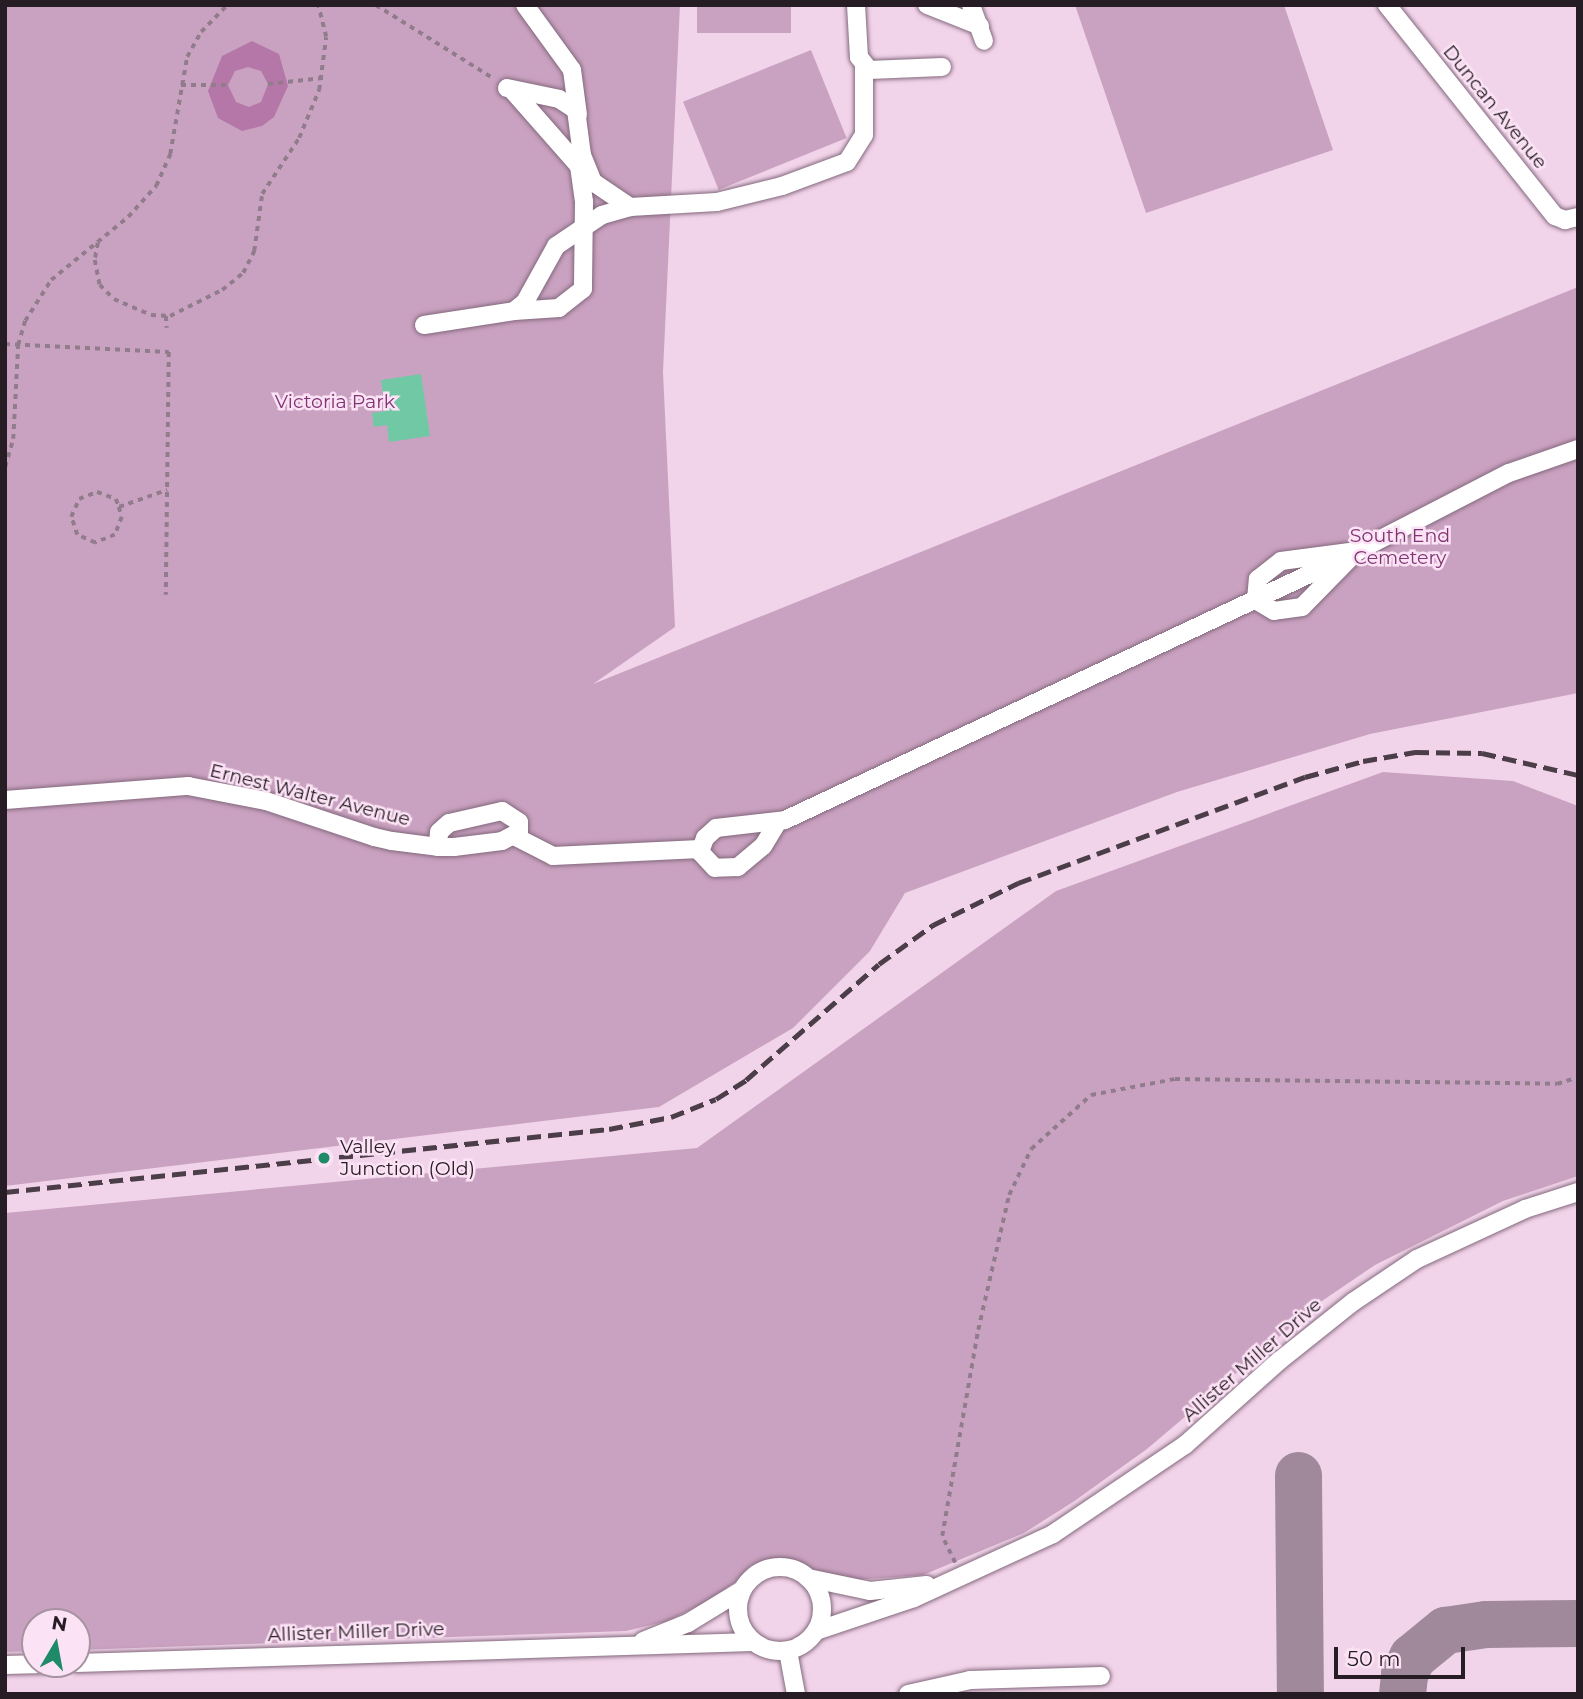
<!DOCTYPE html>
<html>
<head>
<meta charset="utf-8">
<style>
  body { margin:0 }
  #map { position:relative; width:1583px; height:1699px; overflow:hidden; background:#f2d4ea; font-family:Montserrat,sans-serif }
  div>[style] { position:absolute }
  .green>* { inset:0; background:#caa2c1; transform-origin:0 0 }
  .water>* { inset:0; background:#b577a7 }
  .taxiway>* { height:47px; margin:-23.5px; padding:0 23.5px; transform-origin:23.5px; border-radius:23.5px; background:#9f899a }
  .building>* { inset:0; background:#70c8a5 }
  .path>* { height:3.5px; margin-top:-1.75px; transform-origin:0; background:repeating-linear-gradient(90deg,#917c8c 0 5px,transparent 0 10px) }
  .roads { filter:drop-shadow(0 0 2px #83697d) drop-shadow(0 0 2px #83697d) }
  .minor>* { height:18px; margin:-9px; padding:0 9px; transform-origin:9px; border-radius:9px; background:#fff }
  .minor>.ring { margin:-9px; padding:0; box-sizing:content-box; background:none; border:18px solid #fff; border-radius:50% }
  .rail>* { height:5px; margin-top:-2.5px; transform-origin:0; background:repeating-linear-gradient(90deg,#4c3e49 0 14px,transparent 0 21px) }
  .dots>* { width:19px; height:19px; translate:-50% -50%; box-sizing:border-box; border:4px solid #fbe3f5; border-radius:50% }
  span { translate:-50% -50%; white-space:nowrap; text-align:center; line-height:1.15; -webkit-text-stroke:5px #fbe3f5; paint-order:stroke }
  .street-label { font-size:19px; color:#261c24 }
  .park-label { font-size:19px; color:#803573 }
  .poi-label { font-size:19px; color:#261c24 }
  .left { translate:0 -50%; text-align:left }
  .frame { position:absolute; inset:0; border:7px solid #261c24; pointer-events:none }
  .north { position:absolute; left:21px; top:1608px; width:70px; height:70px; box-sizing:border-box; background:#fbe3f5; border:2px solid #a693a1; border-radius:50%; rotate:10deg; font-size:19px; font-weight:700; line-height:28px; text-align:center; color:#261c24 }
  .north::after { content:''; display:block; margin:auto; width:24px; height:32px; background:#1f8a68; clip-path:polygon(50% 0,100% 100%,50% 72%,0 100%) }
  .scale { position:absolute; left:1334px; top:1647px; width:131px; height:32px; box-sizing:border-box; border:4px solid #261c24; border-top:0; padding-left:9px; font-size:21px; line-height:24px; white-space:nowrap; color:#261c24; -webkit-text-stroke:5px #fbe3f5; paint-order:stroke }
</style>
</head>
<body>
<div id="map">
  <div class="green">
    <i style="clip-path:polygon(5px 5px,680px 5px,663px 372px,675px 627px,593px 684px,1578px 287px,1578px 693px,1370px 734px,1177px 792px,905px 893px,870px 951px,793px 1028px,659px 1107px,5px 1186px)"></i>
    <i style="left:697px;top:5px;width:94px;height:28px"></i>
    <i style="clip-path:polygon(1075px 5px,1284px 5px,1333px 150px,1146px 213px)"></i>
    <i style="left:811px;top:50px;width:95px;height:138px;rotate:68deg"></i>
    <i style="clip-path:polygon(1383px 772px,1513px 781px,1578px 806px,1578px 1176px,1503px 1201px,1375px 1265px,1319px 1303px,1147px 1449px,1073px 1502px,1024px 1533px,923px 1575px,855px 1580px,770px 1559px,750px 1566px,738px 1580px,708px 1601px,668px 1621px,626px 1631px,77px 1650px,77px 1622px,35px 1622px,35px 1651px,5px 1652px,5px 1213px,697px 1148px,1056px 891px)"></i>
  </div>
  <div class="water">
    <i style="clip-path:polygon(evenodd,252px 41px,279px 54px,288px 86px,274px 117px,262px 126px,242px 131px,218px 118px,208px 91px,222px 56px,252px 41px,248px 67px,261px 71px,268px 84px,261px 102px,249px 107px,236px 102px,228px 85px,235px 71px,248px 67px)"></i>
  </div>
  <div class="taxiway">
    <i style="left:1298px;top:1475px;width:219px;rotate:89.5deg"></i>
    <i style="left:1402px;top:1694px;width:20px;rotate:-84deg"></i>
    <i style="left:1404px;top:1674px;width:19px;rotate:-65deg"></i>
    <i style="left:1412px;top:1657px;width:43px;rotate:-39.3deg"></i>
    <i style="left:1445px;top:1630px;width:41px;rotate:-8.3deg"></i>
    <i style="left:1486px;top:1624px;width:92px;rotate:-0.6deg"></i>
  </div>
  <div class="building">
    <i style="clip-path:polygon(421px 374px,430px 436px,389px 442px,387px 425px,374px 427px,372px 413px,385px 411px,381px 380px)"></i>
  </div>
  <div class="path">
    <i style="left:376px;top:5px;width:138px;rotate:32deg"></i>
    <i style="left:268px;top:84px;width:55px;rotate:-6.2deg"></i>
    <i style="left:181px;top:85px;width:47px"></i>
    <i style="left:98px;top:243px;width:17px;rotate:100deg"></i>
    <i style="left:95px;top:260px;width:25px;rotate:79deg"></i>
    <i style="left:100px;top:285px;width:20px;rotate:45deg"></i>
    <i style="left:114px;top:299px;width:40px;rotate:23.4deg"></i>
    <i style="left:151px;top:315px;width:19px;rotate:3deg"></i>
    <i style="left:170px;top:316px;width:58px;rotate:-26.6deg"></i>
    <i style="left:222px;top:290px;width:27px;rotate:-39deg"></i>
    <i style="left:243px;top:273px;width:25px;rotate:-63deg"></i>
    <i style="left:254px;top:251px;width:58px;rotate:-82deg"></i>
    <i style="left:262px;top:194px;width:67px;rotate:-56.5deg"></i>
    <i style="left:299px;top:138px;width:52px;rotate:-67.4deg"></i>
    <i style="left:319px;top:90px;width:53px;rotate:-82.5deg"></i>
    <i style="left:326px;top:37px;width:33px;rotate:-104deg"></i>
    <i style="left:166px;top:316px;width:12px;rotate:85deg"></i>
    <i style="left:5px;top:344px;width:164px;rotate:2.8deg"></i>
    <i style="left:169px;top:352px;width:243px;rotate:90.7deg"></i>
    <i style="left:5px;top:467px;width:29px;rotate:-74deg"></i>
    <i style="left:13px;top:439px;width:94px;rotate:-87deg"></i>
    <i style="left:18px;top:345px;width:25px;rotate:-74deg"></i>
    <i style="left:25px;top:321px;width:49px;rotate:-57.6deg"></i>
    <i style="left:51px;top:280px;width:99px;rotate:-39.3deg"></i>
    <i style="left:128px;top:217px;width:42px;rotate:-47.9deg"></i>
    <i style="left:156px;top:186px;width:35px;rotate:-66deg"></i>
    <i style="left:170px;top:154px;width:98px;rotate:-80.1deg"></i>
    <i style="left:187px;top:57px;width:29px;rotate:-61deg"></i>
    <i style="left:201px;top:32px;width:37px;rotate:-46deg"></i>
    <i style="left:119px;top:507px;width:10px;rotate:73deg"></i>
    <i style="left:122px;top:517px;width:19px;rotate:111deg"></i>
    <i style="left:115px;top:535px;width:22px;rotate:158deg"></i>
    <i style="left:95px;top:543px;width:20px;rotate:-156deg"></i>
    <i style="left:77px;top:535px;width:19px;rotate:-108deg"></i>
    <i style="left:71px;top:517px;width:20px;rotate:-66deg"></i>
    <i style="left:79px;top:499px;width:19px;rotate:-21deg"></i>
    <i style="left:97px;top:492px;width:20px;rotate:20deg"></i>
    <i style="left:116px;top:499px;width:9px;rotate:69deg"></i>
    <i style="left:119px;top:507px;width:51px;rotate:-19.5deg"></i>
    <i style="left:955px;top:1563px;width:30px;rotate:-116deg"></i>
    <i style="left:942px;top:1536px;width:209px;rotate:-80.1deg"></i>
    <i style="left:978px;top:1330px;width:139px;rotate:-77.1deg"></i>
    <i style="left:1009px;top:1195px;width:51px;rotate:-64.4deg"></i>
    <i style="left:1031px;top:1149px;width:81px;rotate:-42deg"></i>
    <i style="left:1091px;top:1095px;width:86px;rotate:-10.8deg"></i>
    <i style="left:1175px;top:1079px;width:382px;rotate:0.7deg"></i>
    <i style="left:1557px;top:1084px;width:22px;rotate:-18deg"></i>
  </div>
  <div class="roads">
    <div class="minor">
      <i style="left:525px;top:5px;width:80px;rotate:54.1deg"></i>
      <i style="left:572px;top:70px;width:45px;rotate:82.4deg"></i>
      <i style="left:856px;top:5px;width:52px;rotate:86.7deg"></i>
      <i style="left:859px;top:57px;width:16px;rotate:52deg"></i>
      <i style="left:869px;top:70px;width:73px;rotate:-2.4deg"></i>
      <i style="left:927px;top:5px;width:57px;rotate:21.6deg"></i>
      <i style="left:971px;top:5px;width:38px;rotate:70deg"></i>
      <i style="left:1387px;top:5px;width:270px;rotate:51.5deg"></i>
      <i style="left:1555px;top:216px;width:11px;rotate:22deg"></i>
      <i style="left:1565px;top:220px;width:13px;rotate:-13deg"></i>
      <i style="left:507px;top:88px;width:53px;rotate:11.9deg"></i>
      <i style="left:559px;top:99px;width:20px;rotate:33deg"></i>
      <i style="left:576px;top:110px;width:45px;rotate:82.4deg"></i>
      <i style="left:582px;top:155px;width:29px;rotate:68deg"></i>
      <i style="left:593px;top:182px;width:45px;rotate:34deg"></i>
      <i style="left:513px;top:91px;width:100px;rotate:48.7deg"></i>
      <i style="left:579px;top:166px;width:36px;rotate:82deg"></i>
      <i style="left:584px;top:202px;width:87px;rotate:90.7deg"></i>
      <i style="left:583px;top:289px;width:31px;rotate:142deg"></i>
      <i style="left:559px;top:308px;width:45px;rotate:176.2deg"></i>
      <i style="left:424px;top:325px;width:91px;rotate:-8.8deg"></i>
      <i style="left:514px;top:311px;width:14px;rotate:-39deg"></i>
      <i style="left:525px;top:302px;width:64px;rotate:-61deg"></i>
      <i style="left:556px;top:246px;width:55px;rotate:-34deg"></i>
      <i style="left:602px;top:215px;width:29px;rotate:-16deg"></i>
      <i style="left:630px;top:207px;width:87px;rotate:-3.3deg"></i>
      <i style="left:717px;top:202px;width:67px;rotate:-13.8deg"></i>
      <i style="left:782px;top:186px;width:69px;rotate:-20.3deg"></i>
      <i style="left:847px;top:162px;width:32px;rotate:-58deg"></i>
      <i style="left:864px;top:135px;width:70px;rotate:-90deg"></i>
      <i style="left:1357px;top:551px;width:78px;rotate:134.5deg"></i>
      <i style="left:1302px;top:607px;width:28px;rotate:172deg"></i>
      <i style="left:1274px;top:611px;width:21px;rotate:-149deg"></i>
      <i style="left:1256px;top:600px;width:21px;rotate:-85deg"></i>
      <i style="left:1258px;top:579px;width:29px;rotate:-38deg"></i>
      <i style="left:1281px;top:561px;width:77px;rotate:-7.5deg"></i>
      <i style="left:5px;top:800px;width:184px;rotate:-4.4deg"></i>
      <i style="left:188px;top:786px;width:79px;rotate:10.9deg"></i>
      <i style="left:266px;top:801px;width:114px;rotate:18.4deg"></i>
      <i style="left:374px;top:837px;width:18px;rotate:13deg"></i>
      <i style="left:392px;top:841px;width:46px;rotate:7.4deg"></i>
      <i style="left:438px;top:847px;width:16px"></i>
      <i style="left:454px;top:847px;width:48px;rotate:-7.1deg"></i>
      <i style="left:502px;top:841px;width:19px;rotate:-28deg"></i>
      <i style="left:519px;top:832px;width:10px;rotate:-90deg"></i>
      <i style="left:519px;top:822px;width:20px;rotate:-147deg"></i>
      <i style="left:502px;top:811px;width:54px;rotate:167.2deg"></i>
      <i style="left:449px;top:823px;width:13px;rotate:138deg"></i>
      <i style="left:439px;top:832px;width:15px;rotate:94deg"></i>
      <i style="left:777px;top:823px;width:27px;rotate:121deg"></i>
      <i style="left:763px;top:846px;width:33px;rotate:140deg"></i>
      <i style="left:738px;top:867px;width:23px;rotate:178deg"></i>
      <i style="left:715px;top:868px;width:22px;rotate:-133deg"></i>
      <i style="left:700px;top:852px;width:15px;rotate:-70deg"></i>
      <i style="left:705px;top:838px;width:15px;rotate:-42deg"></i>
      <i style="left:716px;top:828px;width:69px;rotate:-6.6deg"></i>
      <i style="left:785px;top:820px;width:620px;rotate:-25.12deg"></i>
      <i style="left:1346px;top:557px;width:183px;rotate:-27.3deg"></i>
      <i style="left:1509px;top:473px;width:73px;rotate:-19.2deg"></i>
      <i style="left:514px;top:836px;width:44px;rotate:27.1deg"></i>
      <i style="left:553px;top:856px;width:147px;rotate:-2.7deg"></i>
      <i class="ring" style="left:738px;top:1567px;width:66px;height:66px"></i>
      <i style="left:808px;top:1578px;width:63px;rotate:11.8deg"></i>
      <i style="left:870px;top:1591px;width:57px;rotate:-6deg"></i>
      <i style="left:816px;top:1631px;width:103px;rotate:-18.6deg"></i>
      <i style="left:914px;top:1598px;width:153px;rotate:-24.7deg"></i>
      <i style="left:1053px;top:1534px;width:159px;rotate:-34deg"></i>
      <i style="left:1185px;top:1445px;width:126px;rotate:-41.8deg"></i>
      <i style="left:1279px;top:1361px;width:95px;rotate:-38.6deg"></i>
      <i style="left:1353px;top:1302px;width:77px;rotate:-33.9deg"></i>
      <i style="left:1417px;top:1259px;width:119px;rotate:-24.8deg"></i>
      <i style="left:1525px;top:1209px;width:56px;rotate:-17.8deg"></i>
      <i style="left:643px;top:1641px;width:48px;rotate:-21.8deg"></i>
      <i style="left:688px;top:1623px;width:63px;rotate:-31.4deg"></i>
      <i style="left:788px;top:1651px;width:44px;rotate:79.5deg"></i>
      <i style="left:77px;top:1663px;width:676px;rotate:-1.78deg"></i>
      <i style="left:5px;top:1665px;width:40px;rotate:-1.4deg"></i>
      <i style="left:908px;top:1694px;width:64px;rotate:-12.7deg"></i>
      <i style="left:970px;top:1680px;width:131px;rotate:-1.7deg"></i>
    </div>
  </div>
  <div class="rail">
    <i style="left:5px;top:1192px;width:607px;rotate:-5.95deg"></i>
    <i style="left:609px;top:1129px;width:63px;rotate:-11deg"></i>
    <i style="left:671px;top:1117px;width:48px;rotate:-21.8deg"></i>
    <i style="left:716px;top:1099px;width:36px;rotate:-32deg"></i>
    <i style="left:746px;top:1080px;width:176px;rotate:-41.1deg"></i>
    <i style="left:879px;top:964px;width:67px;rotate:-35.8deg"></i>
    <i style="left:933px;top:925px;width:95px;rotate:-26.3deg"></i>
    <i style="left:1018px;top:883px;width:306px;rotate:-20.3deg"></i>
    <i style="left:1305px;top:777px;width:60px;rotate:-15.4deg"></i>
    <i style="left:1363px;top:761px;width:53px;rotate:-9.8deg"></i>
    <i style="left:1415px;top:752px;width:67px;rotate:0.9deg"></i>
    <i style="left:1482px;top:753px;width:98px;rotate:12.9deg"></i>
  </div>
  <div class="dots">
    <i style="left:324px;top:1158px;background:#1f8a68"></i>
  </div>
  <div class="street-label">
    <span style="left:1495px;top:107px;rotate:51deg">Duncan Avenue</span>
    <span style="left:310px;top:795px;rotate:14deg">Ernest Walter Avenue</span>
    <span style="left:1252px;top:1360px;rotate:-41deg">Allister Miller Drive</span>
    <span style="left:356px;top:1632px;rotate:-2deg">Allister Miller Drive</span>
  </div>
  <div class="park-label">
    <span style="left:335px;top:402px">Victoria Park</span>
    <span style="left:1400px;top:547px">South End<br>Cemetery</span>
  </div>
  <div class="poi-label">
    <span class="left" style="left:340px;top:1158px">Valley<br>Junction (Old)</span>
  </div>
  <div class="frame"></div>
  <div class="north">N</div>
  <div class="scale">50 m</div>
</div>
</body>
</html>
